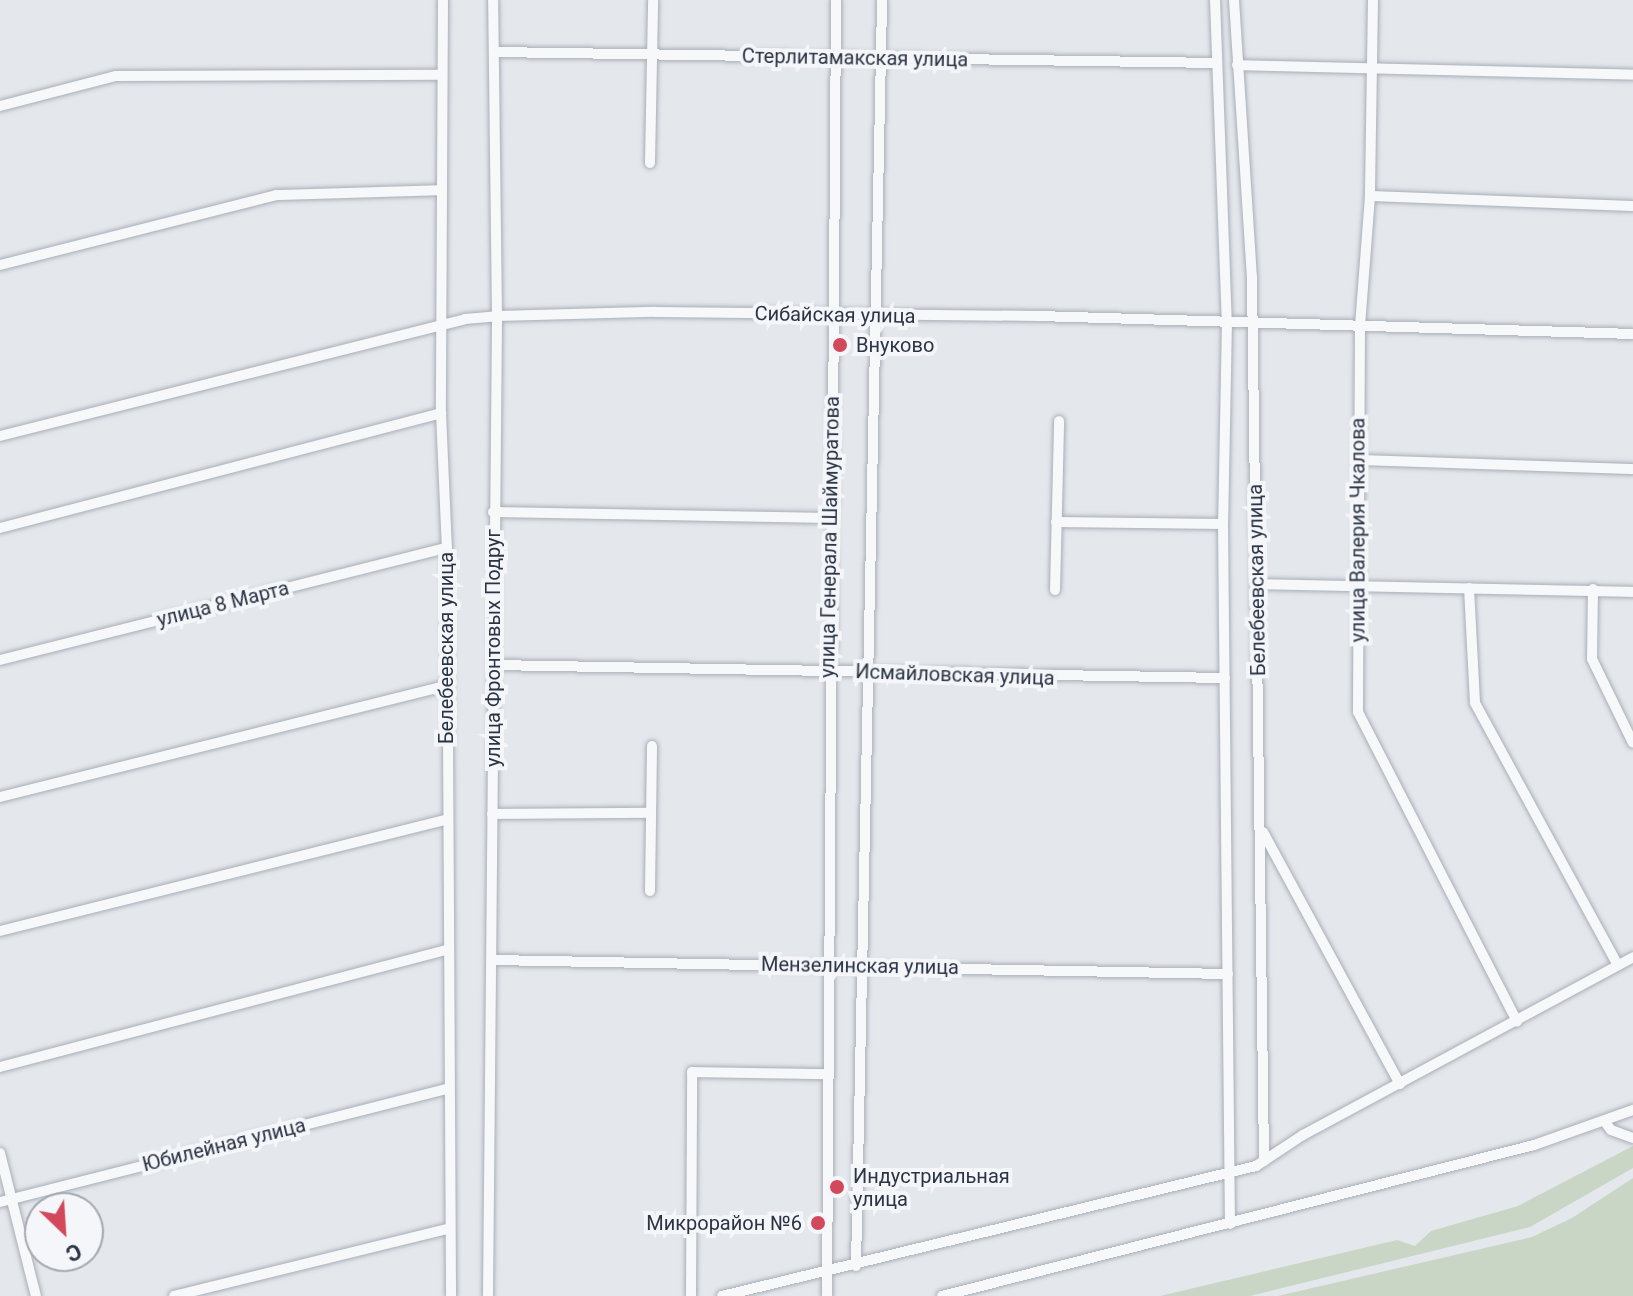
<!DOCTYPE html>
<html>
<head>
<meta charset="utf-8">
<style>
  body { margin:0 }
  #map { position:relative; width:1633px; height:1296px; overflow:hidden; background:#e4e7ec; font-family:Roboto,sans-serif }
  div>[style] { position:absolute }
  .green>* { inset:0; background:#c9d6c5 }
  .roads { filter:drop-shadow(0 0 2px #a9aeb7) drop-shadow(0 0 2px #a9aeb7) }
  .minor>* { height:10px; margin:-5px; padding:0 5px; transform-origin:5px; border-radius:5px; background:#f7f8fa }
  .dots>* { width:22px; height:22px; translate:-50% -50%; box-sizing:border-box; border:4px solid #f4f6f9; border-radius:50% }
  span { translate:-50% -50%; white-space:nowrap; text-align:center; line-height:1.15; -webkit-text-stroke:8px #f4f6f9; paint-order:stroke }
  .street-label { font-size:20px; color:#2b3445 }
  .poi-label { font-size:20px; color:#2b3445 }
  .left { translate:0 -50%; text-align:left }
  .right { translate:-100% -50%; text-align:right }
  .north { position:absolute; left:24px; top:1192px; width:80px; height:80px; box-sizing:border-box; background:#f4f6f9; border:2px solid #a4a8b1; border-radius:50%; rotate:155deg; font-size:22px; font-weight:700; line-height:32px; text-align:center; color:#2b3445 }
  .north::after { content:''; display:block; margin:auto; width:28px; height:36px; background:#d1495b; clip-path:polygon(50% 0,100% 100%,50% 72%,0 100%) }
</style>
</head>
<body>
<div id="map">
  <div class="green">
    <i style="clip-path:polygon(1633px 1146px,1633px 1168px,1530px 1227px,1250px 1296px,1160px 1296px,1397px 1240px,1415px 1246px,1431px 1231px,1518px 1206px)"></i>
    <i style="clip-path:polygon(1633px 1178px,1633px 1296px,1278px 1296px,1532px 1237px,1572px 1218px)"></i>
  </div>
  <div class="roads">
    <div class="minor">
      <i style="left:443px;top:0;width:413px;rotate:90.3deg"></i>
      <i style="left:441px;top:413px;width:135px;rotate:87.5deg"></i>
      <i style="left:447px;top:548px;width:748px;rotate:89.69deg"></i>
      <i style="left:1215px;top:0;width:321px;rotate:87.9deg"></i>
      <i style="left:1227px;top:321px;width:203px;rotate:91.1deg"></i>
      <i style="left:1223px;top:524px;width:700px;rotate:89.43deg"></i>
      <i style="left:1234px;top:0;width:279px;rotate:86.3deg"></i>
      <i style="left:1252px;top:278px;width:883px;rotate:89.22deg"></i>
      <i style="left:1373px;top:0;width:196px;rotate:90.9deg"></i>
      <i style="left:1370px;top:196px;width:130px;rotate:94.4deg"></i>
      <i style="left:1360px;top:326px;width:386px;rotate:90.3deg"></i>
      <i style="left:1358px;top:712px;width:348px;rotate:62.8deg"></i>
      <i style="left:494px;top:52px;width:722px;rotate:0.87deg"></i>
      <i style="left:1237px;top:65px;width:396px;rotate:1.4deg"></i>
      <i style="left:0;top:106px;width:120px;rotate:-14.5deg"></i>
      <i style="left:116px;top:76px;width:325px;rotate:-0.2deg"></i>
      <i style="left:650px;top:163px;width:163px;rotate:-88.9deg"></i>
      <i style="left:1370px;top:196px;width:263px;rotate:2.2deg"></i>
      <i style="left:0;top:265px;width:285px;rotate:-14.2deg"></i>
      <i style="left:276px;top:195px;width:166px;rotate:-1.7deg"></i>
      <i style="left:0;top:436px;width:479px;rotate:-14.1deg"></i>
      <i style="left:465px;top:319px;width:32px;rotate:-5deg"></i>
      <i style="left:497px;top:316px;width:158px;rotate:-1.5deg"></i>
      <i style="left:655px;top:312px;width:383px;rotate:0.6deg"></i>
      <i style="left:1038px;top:316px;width:595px;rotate:1.73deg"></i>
      <i style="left:1358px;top:460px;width:275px;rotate:1.9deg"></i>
      <i style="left:493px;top:512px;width:337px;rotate:1deg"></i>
      <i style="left:1056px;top:522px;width:167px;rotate:0.7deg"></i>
      <i style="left:0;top:528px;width:456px;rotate:-14.6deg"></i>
      <i style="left:1257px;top:584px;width:376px;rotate:1.2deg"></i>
      <i style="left:1469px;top:588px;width:115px;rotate:87deg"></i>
      <i style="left:1475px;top:703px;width:298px;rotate:61.4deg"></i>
      <i style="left:1593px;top:589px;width:70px;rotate:90.8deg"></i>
      <i style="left:1592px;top:659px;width:93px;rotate:64deg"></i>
      <i style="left:1055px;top:590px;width:169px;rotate:-88.6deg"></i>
      <i style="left:0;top:660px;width:461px;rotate:-14.1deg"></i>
      <i style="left:493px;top:665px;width:732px;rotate:1.02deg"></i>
      <i style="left:0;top:797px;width:458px;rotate:-14deg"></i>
      <i style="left:492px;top:814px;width:158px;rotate:-0.4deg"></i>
      <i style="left:1263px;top:832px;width:287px;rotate:61.5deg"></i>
      <i style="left:650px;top:891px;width:145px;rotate:-89.2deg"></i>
      <i style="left:0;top:931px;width:460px;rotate:-14deg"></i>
      <i style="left:492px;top:960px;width:736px;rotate:1.09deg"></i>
      <i style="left:0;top:1067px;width:462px;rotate:-14.7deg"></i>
      <i style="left:1605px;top:1122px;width:10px;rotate:53deg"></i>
      <i style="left:1611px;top:1130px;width:23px;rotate:20deg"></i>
      <i style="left:0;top:1153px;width:147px;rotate:75.9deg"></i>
      <i style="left:0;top:1202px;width:463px;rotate:-14.2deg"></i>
      <i style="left:856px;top:1266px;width:1266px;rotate:-88.82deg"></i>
      <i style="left:174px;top:1296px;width:284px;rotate:-13.8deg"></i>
      <i style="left:488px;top:1296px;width:980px;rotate:-89.47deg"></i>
      <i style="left:497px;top:316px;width:316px;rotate:-90.7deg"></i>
      <i style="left:691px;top:1296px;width:224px;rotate:-89.7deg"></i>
      <i style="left:692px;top:1072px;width:134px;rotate:0.9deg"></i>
      <i style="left:722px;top:1296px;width:550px;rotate:-13.68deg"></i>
      <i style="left:1256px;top:1166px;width:56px;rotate:-33.4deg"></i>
      <i style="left:1303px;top:1135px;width:375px;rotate:-28.3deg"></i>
      <i style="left:827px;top:1296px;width:1296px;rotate:-89.6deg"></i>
      <i style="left:942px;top:1296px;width:611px;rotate:-14.31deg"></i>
      <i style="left:1534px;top:1145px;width:105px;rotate:-19.5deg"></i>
    </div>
  </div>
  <div class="dots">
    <i style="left:840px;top:345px;background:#d1495b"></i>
    <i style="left:837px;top:1187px;background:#d1495b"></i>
    <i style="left:818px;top:1223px;background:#d1495b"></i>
  </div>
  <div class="street-label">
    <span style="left:855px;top:58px;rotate:1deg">Стерлитамакская улица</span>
    <span style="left:835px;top:315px;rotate:1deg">Сибайская улица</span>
    <span style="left:1358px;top:530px;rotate:-90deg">улица Валерия Чкалова</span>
    <span style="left:830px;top:537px;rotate:-89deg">улица Генерала Шаймуратова</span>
    <span style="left:1257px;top:580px;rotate:-91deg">Белебеевская улица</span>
    <span style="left:223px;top:604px;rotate:-14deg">улица 8 Марта</span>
    <span style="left:446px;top:648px;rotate:-90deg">Белебеевская улица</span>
    <span style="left:493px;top:648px;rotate:-90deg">улица Фронтовых Подруг</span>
    <span style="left:955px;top:675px;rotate:2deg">Исмайловская улица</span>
    <span style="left:860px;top:966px;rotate:1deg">Мензелинская улица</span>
    <span style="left:224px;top:1145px;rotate:-14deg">Юбилейная улица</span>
  </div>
  <div class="poi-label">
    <span class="left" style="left:856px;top:345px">Внуково</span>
    <span class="left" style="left:853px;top:1188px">Индустриальная<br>улица</span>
    <span class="right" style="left:802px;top:1223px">Микрорайон №6</span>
  </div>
  <div class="north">С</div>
</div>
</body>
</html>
